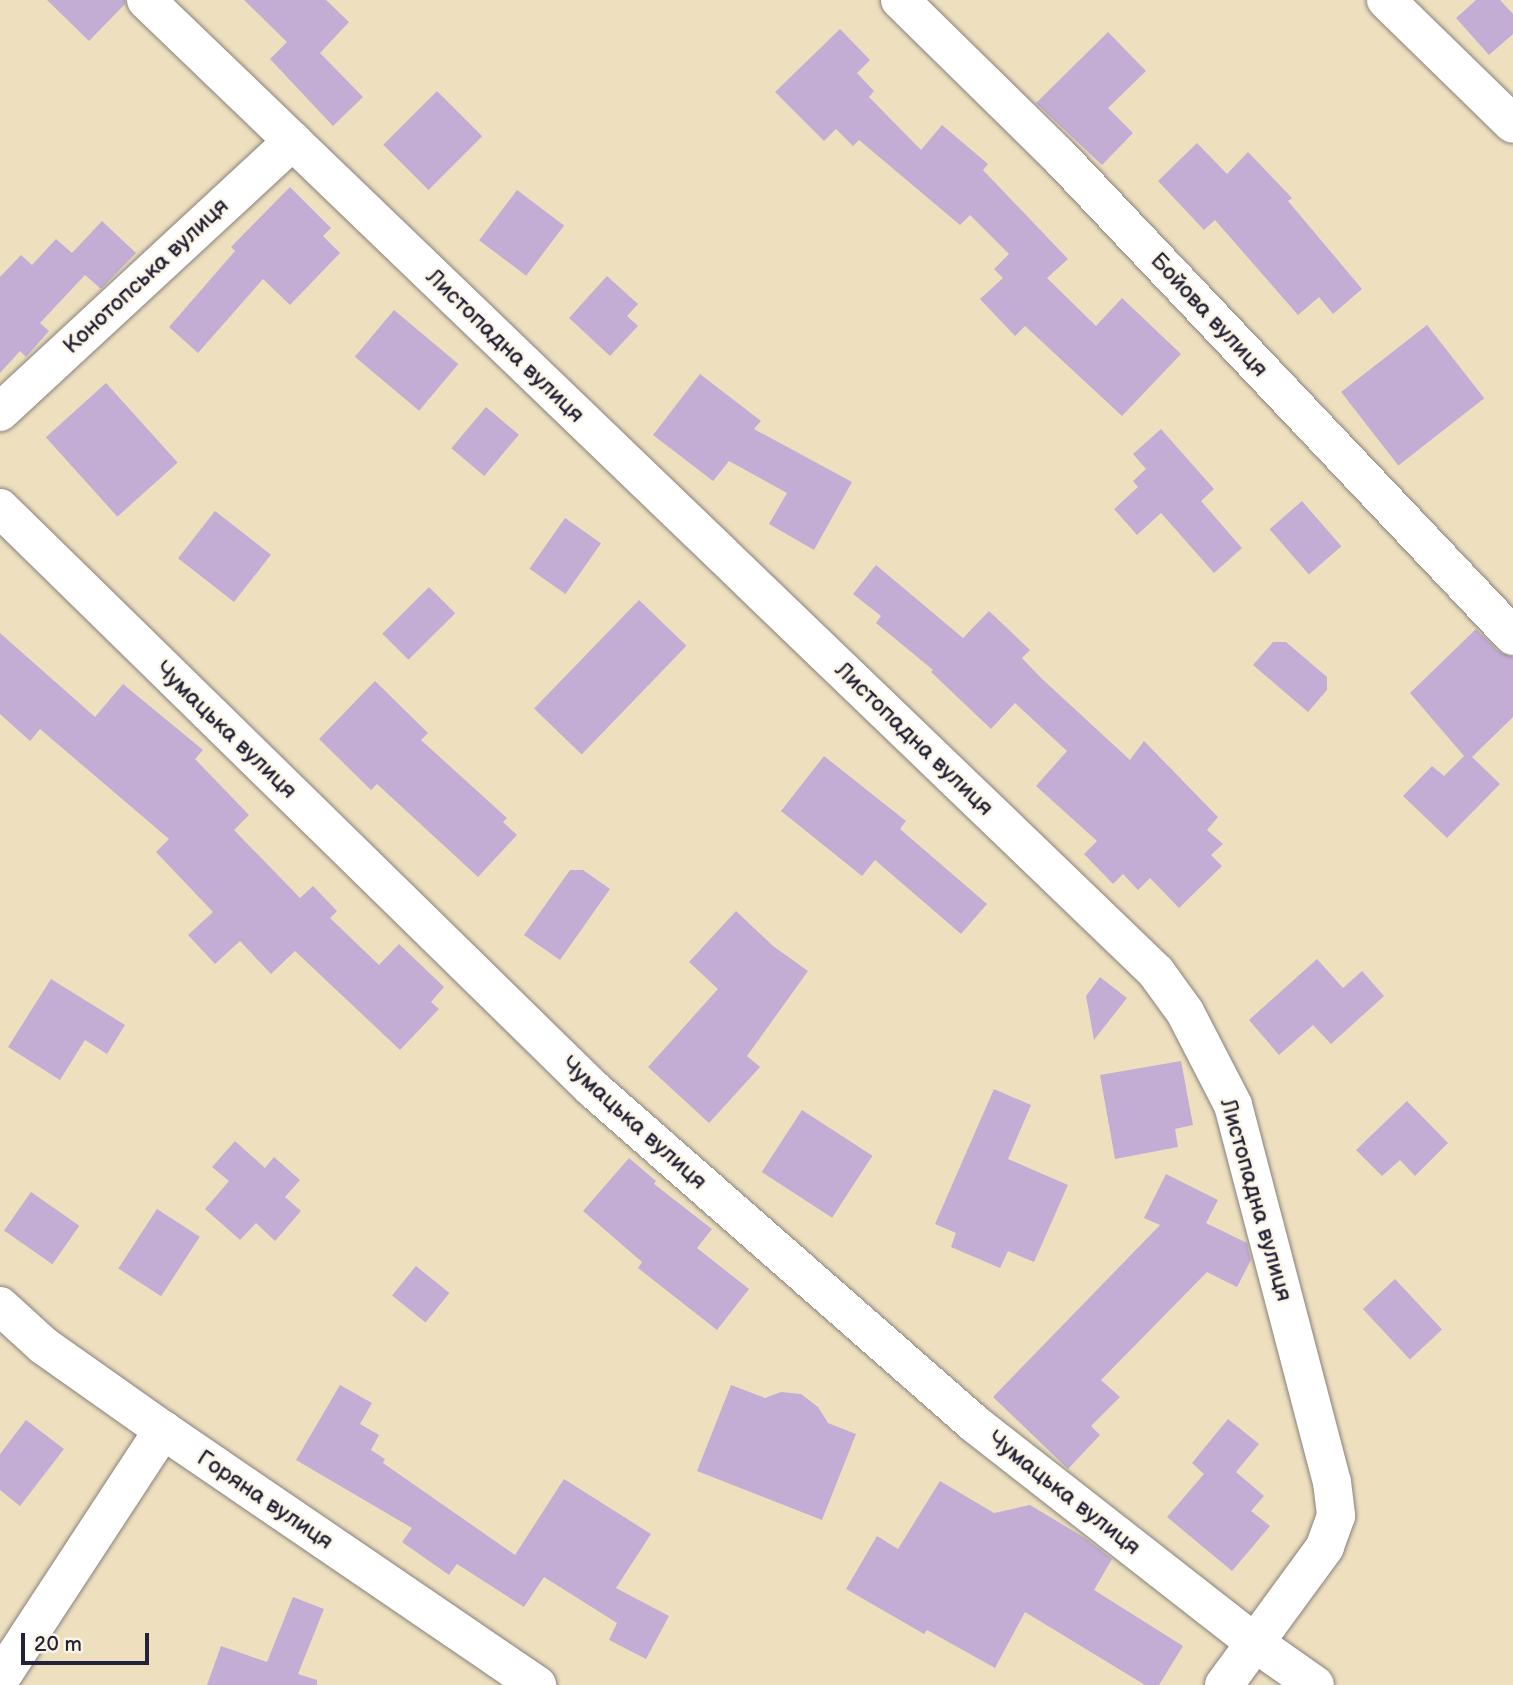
<!DOCTYPE html>
<html>
<head>
<meta charset="utf-8">
<style>
  body { margin:0 }
  #map { position:relative; width:1513px; height:1685px; overflow:hidden; background:#eee0bf; font-family:"Balsamiq Sans",sans-serif }
  div>[style] { position:absolute }
  .building>* { inset:0; background:#c3add5; transform-origin:0 0 }
  .roads { filter:drop-shadow(0 0 2px #88817d) drop-shadow(0 0 2px #88817d) }
  .minor>* { height:38px; margin:-19px; padding:0 19px; transform-origin:19px; border-radius:19px; background:#fff }
  span { translate:-50% -50%; white-space:nowrap; text-align:center; line-height:1.15; -webkit-text-stroke:5px #fcf5e5; paint-order:stroke }
  .street-label { font-size:23px; color:#22223b }
  .scale { position:absolute; left:21px; top:1633px; width:128px; height:32px; box-sizing:border-box; border:4px solid #22223b; border-top:0; padding-left:9px; font-size:21px; line-height:24px; white-space:nowrap; color:#22223b; -webkit-text-stroke:5px #fcf5e5; paint-order:stroke }
</style>
</head>
<body>
<div id="map">
  <div class="building">
    <i style="clip-path:polygon(47px 0,125px 0,125px 4px,89px 41px)"></i>
    <i style="clip-path:polygon(244px 0,326px 0,349px 22px,320px 53px,363px 97px,333px 126px,270px 59px,287px 42px)"></i>
    <i style="clip-path:polygon(1476px 0,1500px 0,1513px 14px,1513px 34px,1489px 55px,1456px 18px)"></i>
    <i style="clip-path:polygon(840px 29px,870px 60px,857px 73px,874px 91px,869px 97px,921px 150px,942px 125px,988px 164px,983px 170px,1068px 259px,1047px 278px,1096px 326px,1122px 298px,1181px 354px,1122px 416px,1025px 326px,1015px 336px,980px 299px,1003px 278px,994px 269px,1009px 254px,970px 215px,960px 225px,859px 140px,853px 146px,836px 129px,824px 141px,775px 92px)"></i>
    <i style="clip-path:polygon(1108px 32px,1146px 71px,1108px 108px,1133px 133px,1102px 165px,1036px 103px)"></i>
    <i style="left:437px;top:91px;width:64px;height:76px;rotate:45deg"></i>
    <i style="clip-path:polygon(1197px 143px,1227px 174px,1248px 152px,1292px 198px,1288px 201px,1362px 289px,1333px 314px,1319px 297px,1298px 315px,1215px 220px,1204px 230px,1158px 181px)"></i>
    <i style="clip-path:polygon(290px 187px,331px 228px,323px 236px,340px 253px,290px 305px,263px 279px,198px 353px,169px 327px,235px 251px,231px 247px)"></i>
    <i style="left:517px;top:190px;width:59px;height:63px;rotate:37deg"></i>
    <i style="clip-path:polygon(102px 221px,136px 253px,101px 289px,85px 275px,40px 323px,49px 331px,26px 357px,20px 351px,0 373px,0 277px,21px 255px,32px 265px,56px 239px,72px 253px)"></i>
    <i style="clip-path:polygon(607px 276px,638px 304px,627px 316px,638px 326px,610px 356px,569px 318px)"></i>
    <i style="left:394px;top:310px;width:84px;height:61px;rotate:40deg"></i>
    <i style="left:1427px;top:325px;width:93px;height:109px;rotate:52deg"></i>
    <i style="clip-path:polygon(700px 374px,761px 421px,754px 429px,852px 482px,814px 550px,769px 524px,787px 493px,729px 461px,713px 481px,653px 435px)"></i>
    <i style="left:106px;top:383px;width:107px;height:81px;rotate:48deg"></i>
    <i style="left:486px;top:407px;width:43px;height:54px;rotate:40deg"></i>
    <i style="clip-path:polygon(1161px 429px,1214px 489px,1201px 501px,1242px 548px,1214px 573px,1161px 513px,1137px 535px,1114px 509px,1138px 487px,1133px 481px,1146px 469px,1133px 454px)"></i>
    <i style="left:1302px;top:501px;width:60px;height:43px;rotate:49deg"></i>
    <i style="left:215px;top:511px;width:71px;height:60px;rotate:38deg"></i>
    <i style="left:565px;top:518px;width:44px;height:62px;rotate:35deg"></i>
    <i style="clip-path:polygon(876px 565px,963px 638px,989px 611px,1030px 650px,1022px 658px,1040px 677px,1130px 760px,1144px 741px,1218px 817px,1207px 830px,1223px 844px,1211px 855px,1222px 866px,1179px 908px,1150px 878px,1138px 890px,1123px 874px,1113px 884px,1084px 854px,1097px 841px,1036px 786px,1067px 751px,1015px 703px,991px 729px,931px 672px,933px 670px,876px 623px,881px 616px,853px 594px)"></i>
    <i style="left:429px;top:587px;width:37px;height:66px;rotate:45deg"></i>
    <i style="left:639px;top:600px;width:66px;height:151px;rotate:44deg"></i>
    <i style="clip-path:polygon(1476px 629px,1498px 651px,1513px 657px,1513px 717px,1472px 757px,1500px 784px,1447px 838px,1403px 796px,1432px 766px,1444px 776px,1464px 756px,1410px 693px)"></i>
    <i style="clip-path:polygon(0 633px,95px 717px,123px 684px,203px 750px,195px 759px,249px 815px,234px 830px,300px 898px,313px 886px,337px 911px,330px 918px,379px 965px,399px 944px,444px 987px,431px 1002px,439px 1009px,400px 1050px,295px 951px,271px 974px,240px 941px,215px 964px,188px 935px,213px 912px,156px 852px,169px 839px,40px 729px,30px 741px,0 714px)"></i>
    <i style="clip-path:polygon(1273px 642px,1286px 642px,1327px 677px,1327px 690px,1308px 712px,1253px 665px)"></i>
    <i style="clip-path:polygon(375px 681px,428px 733px,421px 740px,507px 818px,503px 822px,517px 835px,478px 877px,377px 784px,371px 790px,319px 739px)"></i>
    <i style="clip-path:polygon(824px 756px,906px 821px,900px 829px,987px 904px,961px 934px,875px 860px,862px 876px,781px 811px)"></i>
    <i style="clip-path:polygon(570px 870px,583px 870px,610px 889px,560px 960px,524px 935px)"></i>
    <i style="clip-path:polygon(736px 911px,773px 946px,808px 971px,747px 1056px,760px 1067px,709px 1123px,648px 1067px,718px 989px,689px 962px)"></i>
    <i style="clip-path:polygon(1317px 959px,1343px 988px,1362px 971px,1384px 996px,1331px 1044px,1313px 1025px,1279px 1055px,1249px 1020px)"></i>
    <i style="clip-path:polygon(1100px 977px,1127px 998px,1094px 1040px,1086px 996px)"></i>
    <i style="clip-path:polygon(51px 979px,125px 1025px,107px 1054px,85px 1040px,60px 1080px,8px 1047px)"></i>
    <i style="clip-path:polygon(1181px 1061px,1193px 1125px,1175px 1129px,1178px 1147px,1115px 1159px,1100px 1075px)"></i>
    <i style="clip-path:polygon(994px 1089px,1031px 1105px,1008px 1159px,1068px 1185px,1034px 1262px,1008px 1251px,1000px 1268px,951px 1247px,956px 1233px,935px 1224px)"></i>
    <i style="clip-path:polygon(1407px 1101px,1448px 1143px,1415px 1176px,1400px 1160px,1382px 1176px,1356px 1150px)"></i>
    <i style="left:802px;top:1110px;width:84px;height:74px;rotate:33deg"></i>
    <i style="clip-path:polygon(235px 1141px,265px 1168px,274px 1157px,300px 1180px,285px 1197px,301px 1211px,275px 1241px,256px 1223px,240px 1240px,205px 1209px,229px 1181px,212px 1167px)"></i>
    <i style="clip-path:polygon(629px 1158px,656px 1181px,654px 1184px,712px 1229px,697px 1248px,749px 1289px,717px 1330px,638px 1268px,642px 1262px,583px 1211px)"></i>
    <i style="clip-path:polygon(1166px 1174px,1218px 1200px,1206px 1223px,1247px 1243px,1251px 1260px,1237px 1287px,1207px 1272px,1101px 1380px,1120px 1397px,1091px 1426px,1100px 1435px,1068px 1469px,993px 1397px,1160px 1225px,1144px 1218px)"></i>
    <i style="left:31px;top:1192px;width:59px;height:47px;rotate:35deg"></i>
    <i style="left:157px;top:1209px;width:51px;height:71px;rotate:33deg"></i>
    <i style="left:416px;top:1266px;width:43px;height:38px;rotate:39deg"></i>
    <i style="left:1395px;top:1279px;width:69px;height:44px;rotate:47deg"></i>
    <i style="clip-path:polygon(340px 1385px,372px 1403px,360px 1424px,379px 1435px,371px 1450px,385px 1459px,383px 1463px,515px 1555px,564px 1479px,651px 1534px,616px 1588px,669px 1616px,646px 1659px,609px 1640px,617px 1623px,544px 1577px,524px 1607px,457px 1564px,449px 1575px,402px 1542px,412px 1528px,296px 1460px)"></i>
    <i style="clip-path:polygon(731px 1385px,765px 1398px,781px 1392px,801px 1394px,818px 1407px,828px 1423px,856px 1434px,822px 1520px,697px 1471px)"></i>
    <i style="clip-path:polygon(1228px 1419px,1259px 1444px,1236px 1472px,1264px 1496px,1251px 1511px,1270px 1526px,1232px 1571px,1167px 1517px,1204px 1474px,1192px 1463px)"></i>
    <i style="clip-path:polygon(26px 1420px,64px 1449px,20px 1506px,0 1490px,0 1454px)"></i>
    <i style="clip-path:polygon(940px 1481px,994px 1513px,1030px 1505px,1085px 1538px,1112px 1559px,1094px 1590px,1183px 1646px,1159px 1685px,1145px 1685px,1025px 1612px,995px 1668px,927px 1630px,924px 1634px,846px 1589px,877px 1536px,898px 1549px)"></i>
    <i style="clip-path:polygon(293px 1597px,324px 1609px,298px 1674px,317px 1680px,317px 1685px,207px 1685px,221px 1646px,267px 1662px)"></i>
  </div>
  <div class="roads">
    <div class="minor">
      <i style="left:146px;top:0;width:1402px;rotate:43.9deg"></i>
      <i style="left:1156px;top:972px;width:49px;rotate:54.1deg"></i>
      <i style="left:1185px;top:1012px;width:105px;rotate:62.7deg"></i>
      <i style="left:1233px;top:1105px;width:390px;rotate:75.3deg"></i>
      <i style="left:1332px;top:1482px;width:34px;rotate:83deg"></i>
      <i style="left:1336px;top:1516px;width:33px;rotate:110deg"></i>
      <i style="left:1325px;top:1547px;width:171px;rotate:126.2deg"></i>
      <i style="left:900px;top:0;width:221px;rotate:44.5deg"></i>
      <i style="left:1058px;top:155px;width:662px;rotate:46.59deg"></i>
      <i style="left:1386px;top:0;width:177px;rotate:44.3deg"></i>
      <i style="left:0;top:412px;width:399px;rotate:-42.8deg"></i>
      <i style="left:0;top:508px;width:829px;rotate:44.41deg"></i>
      <i style="left:592px;top:1088px;width:511px;rotate:41.27deg"></i>
      <i style="left:976px;top:1425px;width:354px;rotate:38deg"></i>
      <i style="left:1255px;top:1643px;width:73px;rotate:35deg"></i>
      <i style="left:0;top:1306px;width:59px;rotate:42.3deg"></i>
      <i style="left:44px;top:1346px;width:146px;rotate:35.2deg"></i>
      <i style="left:163px;top:1430px;width:453px;rotate:34.3deg"></i>
      <i style="left:0;top:1679px;width:298px;rotate:-56.8deg"></i>
    </div>
  </div>
  <div class="street-label">
    <span style="left:146px;top:276px;rotate:-43deg">Конотопська вулиця</span>
    <span style="left:1209px;top:315px;rotate:47deg">Бойова вулиця</span>
    <span style="left:505px;top:346px;rotate:44deg">Листопадна вулиця</span>
    <span style="left:226px;top:730px;rotate:44deg">Чумацька вулиця</span>
    <span style="left:914px;top:739px;rotate:44deg">Листопадна вулиця</span>
    <span style="left:634px;top:1123px;rotate:42deg">Чумацька вулиця</span>
    <span style="left:1256px;top:1200px;rotate:74deg">Листопадна вулиця</span>
    <span style="left:1064px;top:1493px;rotate:38deg">Чумацька вулиця</span>
    <span style="left:265px;top:1500px;rotate:34deg">Горяна вулиця</span>
  </div>
  <div class="scale">20 m</div>
</div>
</body>
</html>
